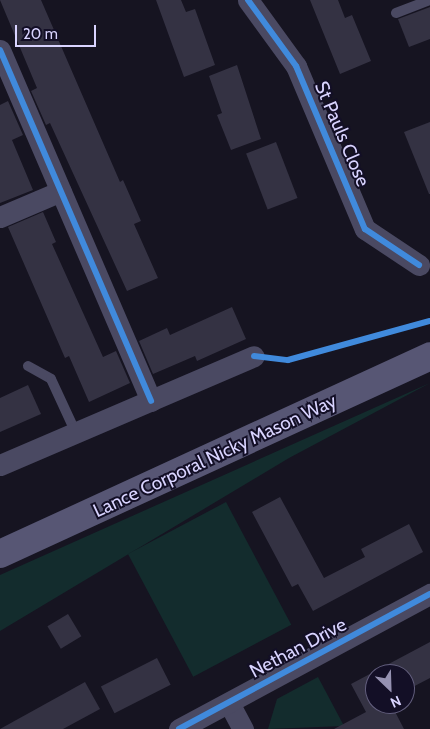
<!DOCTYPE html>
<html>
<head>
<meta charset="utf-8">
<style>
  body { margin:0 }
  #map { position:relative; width:430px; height:729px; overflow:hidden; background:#161421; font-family:Cabin,sans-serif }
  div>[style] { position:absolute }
  .green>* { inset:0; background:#132c2d; transform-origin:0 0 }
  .building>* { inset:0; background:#343243; transform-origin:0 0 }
  .lane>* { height:10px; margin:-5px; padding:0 5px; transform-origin:5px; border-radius:5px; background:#4a4962 }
  .street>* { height:21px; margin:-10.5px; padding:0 10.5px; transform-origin:10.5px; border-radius:10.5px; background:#4a4962 }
  .secondary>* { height:28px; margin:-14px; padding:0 14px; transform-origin:14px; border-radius:14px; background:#575674 }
  .cycleway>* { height:6px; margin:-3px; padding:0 3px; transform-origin:3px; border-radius:3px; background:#408adc }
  span { translate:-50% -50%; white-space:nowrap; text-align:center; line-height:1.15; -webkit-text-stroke:4px #130f26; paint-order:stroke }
  .street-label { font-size:19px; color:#d9d4ff }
  .north { position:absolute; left:365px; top:664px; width:50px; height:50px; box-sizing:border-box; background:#130f26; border:1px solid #625e7d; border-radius:50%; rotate:156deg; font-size:14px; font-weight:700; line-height:20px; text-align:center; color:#d9d4ff }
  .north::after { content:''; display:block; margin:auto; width:18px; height:22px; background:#9591b1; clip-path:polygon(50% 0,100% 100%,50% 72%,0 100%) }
  .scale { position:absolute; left:15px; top:25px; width:81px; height:22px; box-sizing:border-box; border:2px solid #d9d4ff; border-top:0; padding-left:6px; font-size:15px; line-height:18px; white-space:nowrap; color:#d9d4ff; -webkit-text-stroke:4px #130f26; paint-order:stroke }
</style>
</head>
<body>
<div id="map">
  <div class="green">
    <i style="clip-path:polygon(430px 383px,289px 458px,0 631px,0 575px)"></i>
    <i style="left:226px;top:502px;width:139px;height:111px;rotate:62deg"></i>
    <i style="clip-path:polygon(318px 677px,344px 726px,268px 729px,277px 699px)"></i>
  </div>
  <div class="building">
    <i style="clip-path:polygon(0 0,41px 0,120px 182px,123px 180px,141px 221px,134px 224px,158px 278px,127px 291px,50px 123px,46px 125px,31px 91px,37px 88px)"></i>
    <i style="clip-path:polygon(156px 0,181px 0,186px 12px,195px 9px,215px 65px,184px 77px)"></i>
    <i style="clip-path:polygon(310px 0,338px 0,345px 18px,352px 15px,371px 61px,340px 74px)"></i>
    <i style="clip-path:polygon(430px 7px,430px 39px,409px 47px,398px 19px)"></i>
    <i style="clip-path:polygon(237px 65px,261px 139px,231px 150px,217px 115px,222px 113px,209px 76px)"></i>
    <i style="clip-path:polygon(8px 101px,23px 135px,12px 140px,33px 190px,0 203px,0 105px)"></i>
    <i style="clip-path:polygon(430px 122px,430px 194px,429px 194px,404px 132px)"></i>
    <i style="left:276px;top:142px;width:60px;height:32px;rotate:69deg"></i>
    <i style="clip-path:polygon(43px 212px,56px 242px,52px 244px,103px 357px,116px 351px,130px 383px,89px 402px,69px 356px,65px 358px,8px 227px)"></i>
    <i style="clip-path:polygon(232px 307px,246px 339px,197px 361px,195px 356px,153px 374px,139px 341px,167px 328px,170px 335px)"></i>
    <i style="clip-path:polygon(28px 385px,41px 414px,0 432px,0 398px)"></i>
    <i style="clip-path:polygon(280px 497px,324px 578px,365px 557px,361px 549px,409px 524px,423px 552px,313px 611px,298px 584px,292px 587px,252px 512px)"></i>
    <i style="left:68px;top:614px;width:26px;height:24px;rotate:59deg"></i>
    <i style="clip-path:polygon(430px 642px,430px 678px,405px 691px,405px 674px,375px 674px,375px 704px,391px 704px,404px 729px,334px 729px,366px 712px,351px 684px)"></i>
    <i style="left:157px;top:658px;width:30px;height:63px;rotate:63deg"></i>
    <i style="clip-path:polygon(85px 682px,100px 709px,63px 729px,0 729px)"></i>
  </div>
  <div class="lane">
    <i style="left:396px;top:13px;width:36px;rotate:-21deg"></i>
    <i style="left:28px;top:366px;width:26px;rotate:29deg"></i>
    <i style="left:51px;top:379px;width:60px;rotate:65.2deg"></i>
  </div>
  <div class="street">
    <i style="left:248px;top:0;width:82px;rotate:54deg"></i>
    <i style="left:296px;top:66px;width:177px;rotate:67.1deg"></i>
    <i style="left:365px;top:229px;width:65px;rotate:33.7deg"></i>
    <i style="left:0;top:50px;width:382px;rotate:66.7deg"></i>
    <i style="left:0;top:217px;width:66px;rotate:-23.1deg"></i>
    <i style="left:0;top:465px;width:276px;rotate:-23.2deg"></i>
    <i style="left:229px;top:703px;width:30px;rotate:62deg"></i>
    <i style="left:179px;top:729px;width:285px;rotate:-28.3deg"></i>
  </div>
  <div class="secondary">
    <i style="left:0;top:554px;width:473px;rotate:-24.7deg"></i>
  </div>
  <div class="cycleway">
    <i style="left:248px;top:0;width:82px;rotate:54deg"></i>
    <i style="left:296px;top:66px;width:177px;rotate:67.1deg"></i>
    <i style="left:365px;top:229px;width:65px;rotate:33.7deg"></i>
    <i style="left:0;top:50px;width:382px;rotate:66.7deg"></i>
    <i style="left:254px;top:356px;width:34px;rotate:7deg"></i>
    <i style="left:288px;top:360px;width:147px;rotate:-15.4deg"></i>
    <i style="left:179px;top:729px;width:285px;rotate:-28.3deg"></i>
  </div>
  <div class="street-label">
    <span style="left:342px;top:134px;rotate:67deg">St Pauls Close</span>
    <span style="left:215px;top:456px;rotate:-25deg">Lance Corporal Nicky Mason Way</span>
    <span style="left:298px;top:648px;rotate:-28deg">Nethan Drive</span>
  </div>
  <div class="north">N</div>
  <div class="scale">20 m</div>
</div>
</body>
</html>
